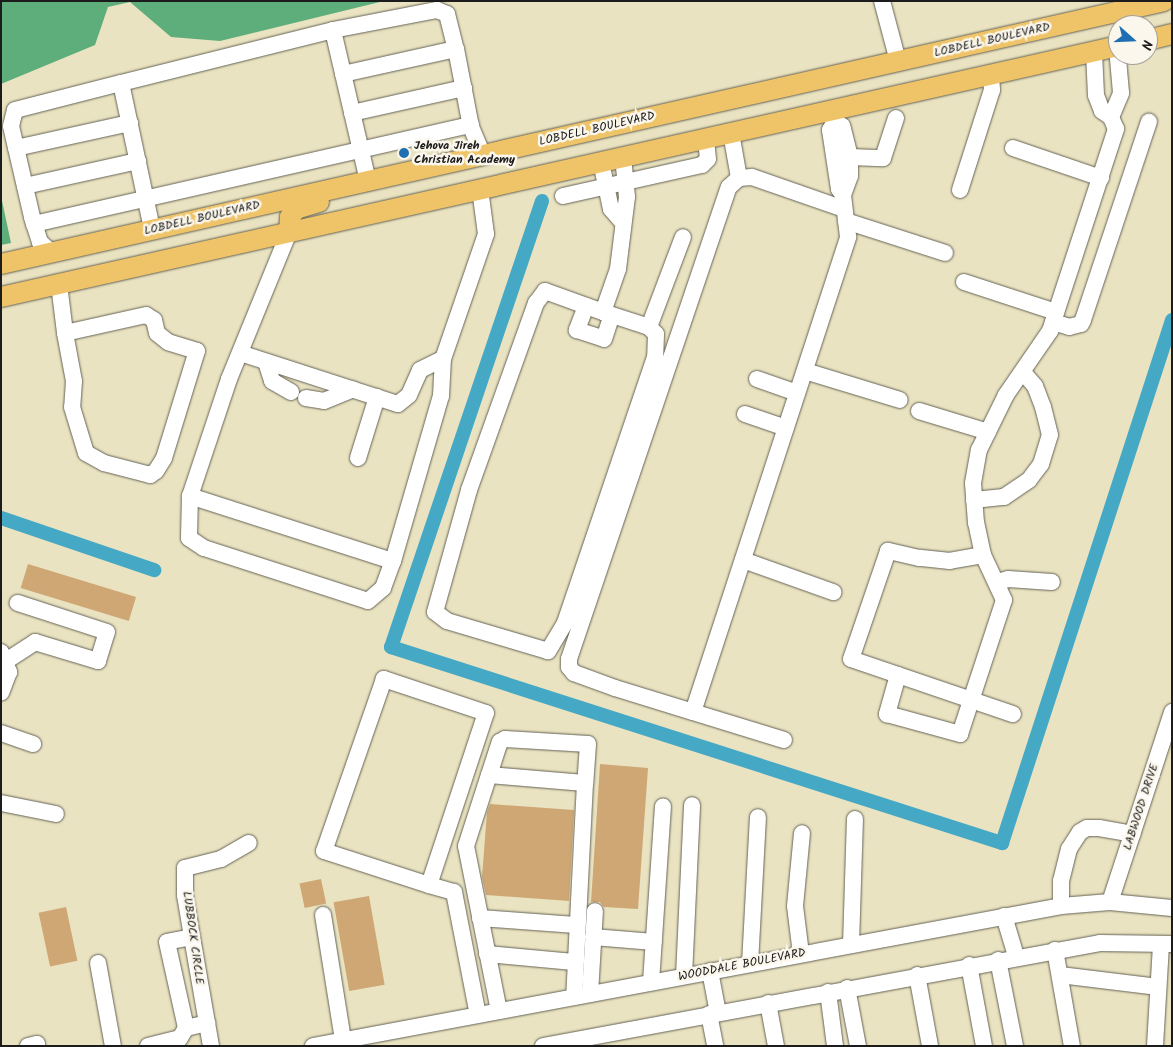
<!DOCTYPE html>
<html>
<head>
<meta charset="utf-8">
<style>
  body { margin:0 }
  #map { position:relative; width:1173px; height:1047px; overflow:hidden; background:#eae3c1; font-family:Kalam,sans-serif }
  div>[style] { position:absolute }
  .forest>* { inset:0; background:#5dae7a }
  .canal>* { height:14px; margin:-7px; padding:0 7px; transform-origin:7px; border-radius:7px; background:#45a8c5 }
  .building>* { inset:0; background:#cfa774; transform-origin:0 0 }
  .roads { filter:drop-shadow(0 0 1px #646256) drop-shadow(0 0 1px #646256) }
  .minor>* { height:16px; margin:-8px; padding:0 8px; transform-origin:8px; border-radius:8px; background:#fff }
  .major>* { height:20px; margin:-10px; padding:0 10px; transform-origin:10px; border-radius:10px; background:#efc469 }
  .dots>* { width:14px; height:14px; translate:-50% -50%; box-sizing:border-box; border:2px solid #fbf7ec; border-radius:50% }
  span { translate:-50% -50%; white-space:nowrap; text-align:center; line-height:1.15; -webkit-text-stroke:5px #fbf7ec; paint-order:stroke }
  .street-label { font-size:12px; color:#1c1c1c }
  .poi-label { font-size:12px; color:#1c1c1c; font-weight:700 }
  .left { translate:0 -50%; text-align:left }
  .frame { position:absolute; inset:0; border:2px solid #1c1c1c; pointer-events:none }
  .north { position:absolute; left:1108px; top:15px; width:50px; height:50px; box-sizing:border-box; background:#fbf7ec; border:1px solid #a29f99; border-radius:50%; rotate:110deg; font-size:14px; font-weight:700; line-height:20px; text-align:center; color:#1c1c1c }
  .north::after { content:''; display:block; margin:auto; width:18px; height:22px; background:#1f6fb2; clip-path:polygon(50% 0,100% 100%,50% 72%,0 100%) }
</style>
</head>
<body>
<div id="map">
  <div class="forest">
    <i style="clip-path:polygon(1px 1px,384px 1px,220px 41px,171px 37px,130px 2px,108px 7px,95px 45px,1px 84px)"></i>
    <i style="clip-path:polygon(1px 196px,11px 243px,1px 245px)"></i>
  </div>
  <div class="canal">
    <i style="left:542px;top:201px;width:471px;rotate:108.7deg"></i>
    <i style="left:391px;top:647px;width:642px;rotate:17.79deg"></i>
    <i style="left:1002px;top:843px;width:550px;rotate:-71.99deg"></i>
    <i style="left:1px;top:518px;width:162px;rotate:18.8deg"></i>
  </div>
  <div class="building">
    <i style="left:28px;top:564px;width:113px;height:25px;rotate:17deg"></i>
    <i style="clip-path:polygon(600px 764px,648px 768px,638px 909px,604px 907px,600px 902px,591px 902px)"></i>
    <i style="clip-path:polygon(490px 804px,574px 810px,569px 901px,486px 895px,482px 877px,487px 812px)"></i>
    <i style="left:321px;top:879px;width:25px;height:22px;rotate:78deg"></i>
    <i style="left:369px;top:896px;width:90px;height:36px;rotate:80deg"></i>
    <i style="left:66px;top:907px;width:55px;height:28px;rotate:78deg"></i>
  </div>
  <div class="roads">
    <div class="minor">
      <i style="left:882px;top:1px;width:62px;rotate:75.1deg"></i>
      <i style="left:343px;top:74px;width:116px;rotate:-12.5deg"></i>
      <i style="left:121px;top:83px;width:219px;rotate:-14deg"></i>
      <i style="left:832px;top:110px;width:13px;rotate:81deg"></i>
      <i style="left:834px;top:123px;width:8px;rotate:120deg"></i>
      <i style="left:830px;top:130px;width:60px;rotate:81.3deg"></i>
      <i style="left:839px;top:189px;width:7px;rotate:56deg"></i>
      <i style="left:843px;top:195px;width:20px;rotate:-70deg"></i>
      <i style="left:850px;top:176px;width:19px;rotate:-90deg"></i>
      <i style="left:850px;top:157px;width:32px;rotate:-104deg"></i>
      <i style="left:842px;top:126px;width:9px;rotate:-159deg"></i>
      <i style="left:352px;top:113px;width:115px;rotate:-12.6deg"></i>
      <i style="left:1111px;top:117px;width:26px;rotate:-67deg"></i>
      <i style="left:1121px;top:93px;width:38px;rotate:-95deg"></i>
      <i style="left:731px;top:133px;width:46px;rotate:79.9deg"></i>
      <i style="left:16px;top:148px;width:117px;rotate:-12.4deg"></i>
      <i style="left:1013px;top:148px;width:93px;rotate:18.8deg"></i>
      <i style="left:850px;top:157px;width:33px;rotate:2deg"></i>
      <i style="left:883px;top:158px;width:42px;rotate:-72deg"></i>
      <i style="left:601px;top:162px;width:48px;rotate:78deg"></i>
      <i style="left:611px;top:209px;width:18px;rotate:49deg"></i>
      <i style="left:368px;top:181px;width:155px;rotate:-103.1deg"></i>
      <i style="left:333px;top:30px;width:106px;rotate:-10.9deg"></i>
      <i style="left:437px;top:10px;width:11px;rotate:22deg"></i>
      <i style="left:447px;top:14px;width:36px;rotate:76deg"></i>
      <i style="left:456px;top:49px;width:79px;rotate:79.1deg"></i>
      <i style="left:471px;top:127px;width:30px;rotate:67deg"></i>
      <i style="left:25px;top:186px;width:116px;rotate:-12.5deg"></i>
      <i style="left:960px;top:190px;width:105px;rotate:-72.3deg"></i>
      <i style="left:992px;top:90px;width:15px;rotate:-94deg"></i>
      <i style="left:563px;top:196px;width:142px;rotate:-12.6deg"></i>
      <i style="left:702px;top:165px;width:8px;rotate:-45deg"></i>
      <i style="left:708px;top:159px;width:20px;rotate:-96deg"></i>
      <i style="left:846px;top:221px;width:104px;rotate:17.9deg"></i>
      <i style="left:34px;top:224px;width:448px;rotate:-12.8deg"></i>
      <i style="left:289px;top:232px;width:159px;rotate:112.2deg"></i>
      <i style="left:229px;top:379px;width:123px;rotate:108.4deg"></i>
      <i style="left:190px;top:496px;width:213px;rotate:17.8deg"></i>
      <i style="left:393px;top:561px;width:172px;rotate:-73.8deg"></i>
      <i style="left:441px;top:396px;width:37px;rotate:-87deg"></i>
      <i style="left:443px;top:359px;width:132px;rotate:-71deg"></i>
      <i style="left:486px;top:234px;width:45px;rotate:-97.6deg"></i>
      <i style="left:51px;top:252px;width:15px;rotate:-138deg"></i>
      <i style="left:40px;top:242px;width:26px;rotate:-108deg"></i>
      <i style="left:32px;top:217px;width:93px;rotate:-103deg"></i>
      <i style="left:11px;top:126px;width:16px;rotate:-76deg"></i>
      <i style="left:15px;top:110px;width:109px;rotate:-14.3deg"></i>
      <i style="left:121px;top:83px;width:149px;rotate:78deg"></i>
      <i style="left:964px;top:282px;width:97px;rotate:18.1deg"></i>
      <i style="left:59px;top:284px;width:49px;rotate:83deg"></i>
      <i style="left:65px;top:333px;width:49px;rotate:79.4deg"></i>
      <i style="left:74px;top:381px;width:26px;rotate:94deg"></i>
      <i style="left:72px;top:407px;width:48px;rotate:73.1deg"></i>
      <i style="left:86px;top:453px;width:21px;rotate:29deg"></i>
      <i style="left:104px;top:463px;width:48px;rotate:14.6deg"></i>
      <i style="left:150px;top:475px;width:7px;rotate:-34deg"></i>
      <i style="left:156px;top:471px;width:15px;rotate:-58deg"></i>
      <i style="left:164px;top:458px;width:112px;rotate:-72.9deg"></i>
      <i style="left:197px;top:351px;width:30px;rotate:-163deg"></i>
      <i style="left:168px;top:342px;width:14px;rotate:-141deg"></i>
      <i style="left:157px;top:333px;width:13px;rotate:-103deg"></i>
      <i style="left:154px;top:320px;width:9px;rotate:-148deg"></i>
      <i style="left:146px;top:315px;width:83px;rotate:167.5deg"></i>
      <i style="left:586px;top:306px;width:26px;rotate:111deg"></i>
      <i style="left:577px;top:330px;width:28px;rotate:18deg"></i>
      <i style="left:604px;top:339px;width:25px;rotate:-72deg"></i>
      <i style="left:603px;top:312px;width:48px;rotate:18.1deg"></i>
      <i style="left:649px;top:327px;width:10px;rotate:45deg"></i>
      <i style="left:656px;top:334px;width:23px;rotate:92deg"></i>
      <i style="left:655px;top:357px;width:281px;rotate:108.7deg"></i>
      <i style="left:565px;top:623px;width:33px;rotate:121deg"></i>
      <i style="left:548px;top:651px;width:105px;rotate:-163.5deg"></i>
      <i style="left:447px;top:621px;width:15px;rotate:-143deg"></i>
      <i style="left:435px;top:612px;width:127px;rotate:-74.4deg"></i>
      <i style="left:469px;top:490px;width:199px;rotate:-70.3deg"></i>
      <i style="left:536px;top:303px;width:15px;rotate:-53deg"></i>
      <i style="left:545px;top:291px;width:62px;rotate:19.9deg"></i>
      <i style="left:603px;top:312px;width:46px;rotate:-70.8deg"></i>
      <i style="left:618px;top:269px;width:73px;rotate:-82.9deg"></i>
      <i style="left:627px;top:197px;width:40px;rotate:-95.7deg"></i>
      <i style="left:1053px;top:322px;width:17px;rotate:17deg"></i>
      <i style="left:1069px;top:327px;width:12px;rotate:-14deg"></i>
      <i style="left:1081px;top:324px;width:4px;rotate:-63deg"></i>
      <i style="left:1083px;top:320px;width:209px;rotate:-71.6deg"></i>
      <i style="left:649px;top:327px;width:96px;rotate:-69.3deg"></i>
      <i style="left:240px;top:353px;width:166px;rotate:17.9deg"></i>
      <i style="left:398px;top:404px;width:14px;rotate:-39deg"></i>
      <i style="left:409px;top:395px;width:27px;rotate:-66deg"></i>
      <i style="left:420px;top:370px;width:25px;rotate:-26deg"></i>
      <i style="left:266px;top:362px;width:20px;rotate:72deg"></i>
      <i style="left:272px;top:381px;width:22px;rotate:30deg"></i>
      <i style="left:805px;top:371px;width:99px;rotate:17deg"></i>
      <i style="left:757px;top:379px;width:42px;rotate:19.3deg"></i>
      <i style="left:306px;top:398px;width:18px;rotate:9deg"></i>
      <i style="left:324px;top:401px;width:31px;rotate:-22deg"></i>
      <i style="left:919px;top:411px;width:72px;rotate:16.9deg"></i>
      <i style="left:745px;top:414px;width:43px;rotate:18.9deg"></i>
      <i style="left:358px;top:458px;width:64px;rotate:-72.7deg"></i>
      <i style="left:190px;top:496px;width:42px;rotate:91.4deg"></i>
      <i style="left:189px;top:538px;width:18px;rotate:34deg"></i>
      <i style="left:204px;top:548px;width:172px;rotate:17.9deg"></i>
      <i style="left:368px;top:601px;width:20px;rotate:-41deg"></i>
      <i style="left:383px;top:588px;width:29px;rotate:-70deg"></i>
      <i style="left:974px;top:500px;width:30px;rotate:-6deg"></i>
      <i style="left:1004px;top:497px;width:30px;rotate:-34deg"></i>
      <i style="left:1029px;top:480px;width:20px;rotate:-53deg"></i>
      <i style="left:1041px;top:464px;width:30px;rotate:-73deg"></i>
      <i style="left:1050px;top:435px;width:29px;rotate:-104deg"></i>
      <i style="left:1043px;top:407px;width:22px;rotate:-111deg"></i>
      <i style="left:1035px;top:386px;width:18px;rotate:-131deg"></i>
      <i style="left:983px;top:555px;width:34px;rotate:170deg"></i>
      <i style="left:950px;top:561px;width:31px;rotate:-174deg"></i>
      <i style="left:919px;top:558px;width:32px;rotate:-167deg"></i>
      <i style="left:888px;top:551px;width:114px;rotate:108.9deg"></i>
      <i style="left:851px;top:659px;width:171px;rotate:18.8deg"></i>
      <i style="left:743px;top:560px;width:96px;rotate:19.6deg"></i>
      <i style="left:997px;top:582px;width:11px;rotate:-15deg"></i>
      <i style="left:1008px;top:579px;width:44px;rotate:3.9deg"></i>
      <i style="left:1px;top:652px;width:22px;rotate:68deg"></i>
      <i style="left:9px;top:672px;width:22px;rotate:111deg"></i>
      <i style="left:6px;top:661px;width:35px;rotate:-33deg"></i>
      <i style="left:35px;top:642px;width:66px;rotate:16.8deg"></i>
      <i style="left:98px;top:661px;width:30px;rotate:-73deg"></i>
      <i style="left:107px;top:632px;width:94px;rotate:-162deg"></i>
      <i style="left:898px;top:675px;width:41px;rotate:105.8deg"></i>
      <i style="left:887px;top:714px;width:76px;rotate:15.3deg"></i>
      <i style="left:960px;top:734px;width:141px;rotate:-71.8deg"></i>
      <i style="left:1004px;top:600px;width:50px;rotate:-115deg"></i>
      <i style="left:983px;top:555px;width:33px;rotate:-102deg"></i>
      <i style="left:976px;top:523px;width:40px;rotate:-94.3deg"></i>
      <i style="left:973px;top:483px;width:34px;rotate:-80deg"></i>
      <i style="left:979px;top:450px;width:61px;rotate:-63.9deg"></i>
      <i style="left:1006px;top:395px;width:78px;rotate:-55.5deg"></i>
      <i style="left:1050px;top:331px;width:213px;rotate:-71.9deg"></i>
      <i style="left:1116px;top:129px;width:13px;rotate:-113deg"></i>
      <i style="left:1111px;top:117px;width:11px;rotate:-146deg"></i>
      <i style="left:1102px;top:111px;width:17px;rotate:-111deg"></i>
      <i style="left:1096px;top:95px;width:43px;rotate:-92.7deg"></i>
      <i style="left:693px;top:712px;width:82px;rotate:-162.9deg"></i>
      <i style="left:615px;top:688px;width:44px;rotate:-159.9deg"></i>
      <i style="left:574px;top:673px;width:8px;rotate:-130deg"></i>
      <i style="left:569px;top:667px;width:8px;rotate:-90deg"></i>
      <i style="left:569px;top:659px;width:498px;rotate:-71.3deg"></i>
      <i style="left:729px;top:187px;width:13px;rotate:-42deg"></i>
      <i style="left:739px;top:178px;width:13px;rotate:-4deg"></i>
      <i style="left:752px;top:177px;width:97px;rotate:19.2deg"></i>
      <i style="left:1px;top:733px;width:34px;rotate:19deg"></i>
      <i style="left:784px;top:740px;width:95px;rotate:-162.9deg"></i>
      <i style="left:693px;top:712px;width:500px;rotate:-71.9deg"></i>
      <i style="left:848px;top:237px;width:42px;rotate:-96.8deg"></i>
      <i style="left:489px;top:775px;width:35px;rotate:-72deg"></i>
      <i style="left:500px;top:742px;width:6px;rotate:-31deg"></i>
      <i style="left:505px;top:739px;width:83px;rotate:3.4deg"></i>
      <i style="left:588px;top:744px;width:39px;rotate:94deg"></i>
      <i style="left:1px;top:803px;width:56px;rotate:11.3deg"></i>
      <i style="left:429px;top:885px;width:181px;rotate:-71.7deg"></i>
      <i style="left:486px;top:713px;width:108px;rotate:-161.6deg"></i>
      <i style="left:384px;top:679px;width:182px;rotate:109.2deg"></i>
      <i style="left:324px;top:851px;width:110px;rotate:17.9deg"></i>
      <i style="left:429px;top:885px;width:26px;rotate:16deg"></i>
      <i style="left:454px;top:892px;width:125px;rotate:79deg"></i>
      <i style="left:1110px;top:902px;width:200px;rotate:-71.9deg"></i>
      <i style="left:1061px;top:906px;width:25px;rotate:-90deg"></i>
      <i style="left:1061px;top:881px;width:33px;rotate:-76deg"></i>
      <i style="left:1069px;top:849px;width:20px;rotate:-57deg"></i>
      <i style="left:1080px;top:832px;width:8px;rotate:-30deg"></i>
      <i style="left:1087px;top:828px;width:12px"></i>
      <i style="left:1099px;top:828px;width:34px;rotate:10deg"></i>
      <i style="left:323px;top:915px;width:127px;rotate:80.9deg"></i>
      <i style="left:1004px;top:916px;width:42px;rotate:73.3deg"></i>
      <i style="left:480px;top:918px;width:96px;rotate:4.2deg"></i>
      <i style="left:192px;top:937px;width:25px;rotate:169deg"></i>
      <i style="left:167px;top:942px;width:88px;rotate:77.5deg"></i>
      <i style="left:186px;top:1028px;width:22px;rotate:-13deg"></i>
      <i style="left:593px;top:937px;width:61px;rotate:4.7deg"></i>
      <i style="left:851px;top:945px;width:126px;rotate:-88.2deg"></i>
      <i style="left:1055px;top:950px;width:97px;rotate:80deg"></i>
      <i style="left:487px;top:954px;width:87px;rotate:5.3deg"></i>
      <i style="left:801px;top:954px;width:48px;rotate:-97.1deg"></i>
      <i style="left:795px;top:906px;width:73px;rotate:-84.5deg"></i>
      <i style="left:998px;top:960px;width:88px;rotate:78.8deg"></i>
      <i style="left:98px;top:963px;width:84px;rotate:79.8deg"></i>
      <i style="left:750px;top:964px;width:147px;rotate:-86.9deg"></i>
      <i style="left:969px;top:965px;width:82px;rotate:79.5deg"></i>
      <i style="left:710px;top:971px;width:43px;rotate:79.2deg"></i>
      <i style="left:917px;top:975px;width:72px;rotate:79.6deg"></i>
      <i style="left:1060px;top:975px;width:99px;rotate:7deg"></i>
      <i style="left:684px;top:976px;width:171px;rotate:-87.3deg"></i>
      <i style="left:651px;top:982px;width:176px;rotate:-86.1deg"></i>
      <i style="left:847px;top:988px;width:59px;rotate:79.3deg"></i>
      <i style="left:828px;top:992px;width:54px;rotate:82.6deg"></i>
      <i style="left:590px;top:994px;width:83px;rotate:-86.6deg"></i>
      <i style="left:768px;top:1003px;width:44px;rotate:79.5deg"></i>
      <i style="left:499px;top:1011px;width:168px;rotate:-101.3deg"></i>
      <i style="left:466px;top:846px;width:75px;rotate:-72.1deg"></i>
      <i style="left:489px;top:775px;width:96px;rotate:4.8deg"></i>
      <i style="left:585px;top:783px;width:214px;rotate:92.9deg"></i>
      <i style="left:709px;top:1014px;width:33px;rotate:79deg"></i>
      <i style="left:28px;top:1046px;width:9px;rotate:-13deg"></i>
      <i style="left:37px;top:1044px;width:2px;rotate:90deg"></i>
      <i style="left:148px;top:1046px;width:33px;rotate:-14deg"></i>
      <i style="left:180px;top:1038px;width:12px;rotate:-59deg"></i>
      <i style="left:211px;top:1046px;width:111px;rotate:-99.9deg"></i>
      <i style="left:192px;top:937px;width:43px;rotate:-99.5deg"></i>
      <i style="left:185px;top:895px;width:27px;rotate:-90deg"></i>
      <i style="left:185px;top:868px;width:37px;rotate:-14deg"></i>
      <i style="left:221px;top:859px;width:32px;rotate:-30deg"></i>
      <i style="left:313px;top:1046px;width:761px;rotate:-10.6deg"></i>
      <i style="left:1061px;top:906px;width:49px;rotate:-4.7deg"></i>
      <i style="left:1110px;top:902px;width:62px;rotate:5.5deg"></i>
      <i style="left:543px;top:1046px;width:566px;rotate:-10.48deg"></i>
      <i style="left:1100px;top:943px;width:72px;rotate:0.8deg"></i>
      <i style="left:1155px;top:1046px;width:102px;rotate:-86.6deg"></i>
    </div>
    <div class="major">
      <i style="left:1148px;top:40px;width:25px;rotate:-14deg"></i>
      <i style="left:289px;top:232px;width:15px;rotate:-86deg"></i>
      <i style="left:290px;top:217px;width:10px;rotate:-53deg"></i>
      <i style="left:296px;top:209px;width:24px;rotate:-17deg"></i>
      <i style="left:1px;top:264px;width:1192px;rotate:-12.74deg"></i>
      <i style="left:1px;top:297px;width:1145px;rotate:-12.66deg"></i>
    </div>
  </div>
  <div class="dots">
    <i style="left:404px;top:153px;background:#1f6fb2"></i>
  </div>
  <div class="street-label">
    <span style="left:992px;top:40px;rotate:-13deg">LOBDELL BOULEVARD</span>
    <span style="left:597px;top:129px;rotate:-13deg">LOBDELL BOULEVARD</span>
    <span style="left:202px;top:218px;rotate:-13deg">LOBDELL BOULEVARD</span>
    <span style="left:1141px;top:807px;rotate:-72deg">LABWOOD DRIVE</span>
    <span style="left:193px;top:938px;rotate:82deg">LUBBOCK CIRCLE</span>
    <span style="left:742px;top:965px;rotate:-11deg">WOODDALE BOULEVARD</span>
  </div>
  <div class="poi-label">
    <span class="left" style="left:414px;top:153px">Jehova Jireh<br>Christian Academy</span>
  </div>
  <div class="frame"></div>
  <div class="north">N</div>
</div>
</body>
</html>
